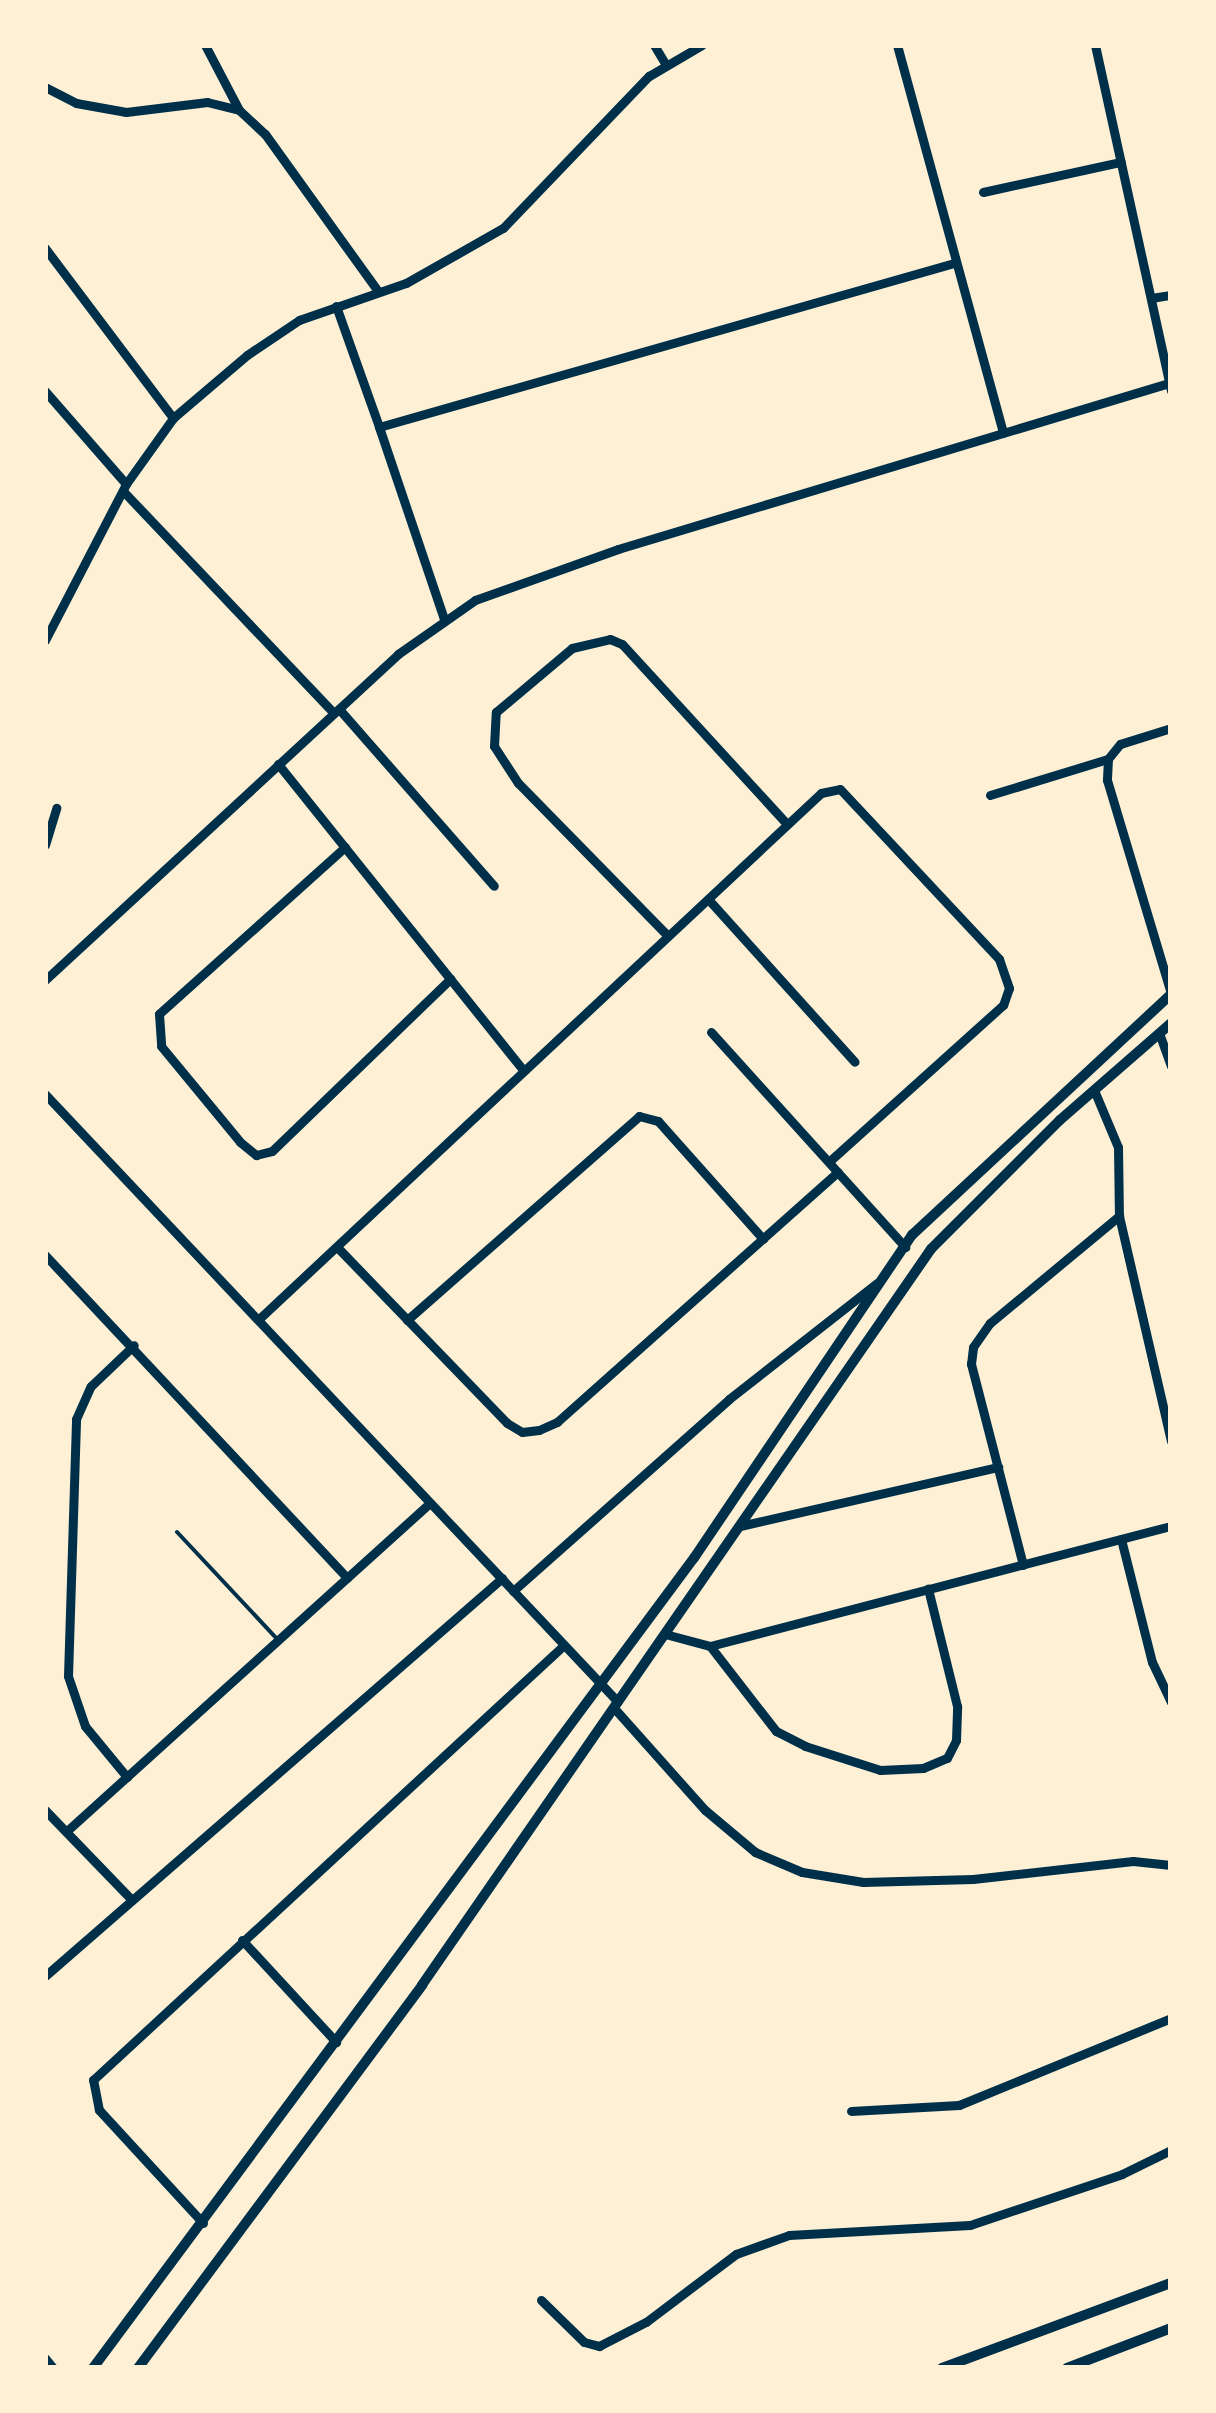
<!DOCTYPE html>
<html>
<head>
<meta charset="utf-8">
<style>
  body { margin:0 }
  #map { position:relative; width:1216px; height:2413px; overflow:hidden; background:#fdf0d5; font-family:Inter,sans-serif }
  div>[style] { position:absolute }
  .service>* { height:4px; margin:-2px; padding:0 2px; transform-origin:2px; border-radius:2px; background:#003049 }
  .minor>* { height:9px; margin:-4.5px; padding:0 4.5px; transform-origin:4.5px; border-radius:4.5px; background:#003049 }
  .tertiary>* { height:10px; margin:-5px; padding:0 5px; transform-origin:5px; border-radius:5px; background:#003049 }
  span { translate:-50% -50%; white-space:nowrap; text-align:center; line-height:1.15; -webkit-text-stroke:10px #fdf0d5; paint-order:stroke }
  .frame { position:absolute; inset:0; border:48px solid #fdf0d5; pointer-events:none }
</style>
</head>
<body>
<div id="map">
  <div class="service">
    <i style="left:177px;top:1532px;width:148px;rotate:46.9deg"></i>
  </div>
  <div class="minor">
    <i style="left:205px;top:45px;width:73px;rotate:62.4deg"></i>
    <i style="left:654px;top:45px;width:23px;rotate:59deg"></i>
    <i style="left:897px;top:45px;width:402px;rotate:74.7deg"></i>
    <i style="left:1095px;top:45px;width:354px;rotate:77.6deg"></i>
    <i style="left:45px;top:87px;width:35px;rotate:27deg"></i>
    <i style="left:76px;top:103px;width:51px;rotate:10.2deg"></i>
    <i style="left:126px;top:112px;width:82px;rotate:-7deg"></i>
    <i style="left:207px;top:102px;width:33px;rotate:14deg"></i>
    <i style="left:239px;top:110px;width:35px;rotate:43deg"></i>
    <i style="left:265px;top:134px;width:193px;rotate:54.3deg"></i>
    <i style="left:983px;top:192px;width:141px;rotate:-12.3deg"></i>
    <i style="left:45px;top:248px;width:213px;rotate:53deg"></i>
    <i style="left:1151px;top:298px;width:20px;rotate:-9deg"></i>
    <i style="left:336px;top:306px;width:128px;rotate:70.4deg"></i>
    <i style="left:45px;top:391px;width:123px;rotate:48.9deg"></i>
    <i style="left:126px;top:484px;width:176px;rotate:117.4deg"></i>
    <i style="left:126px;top:484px;width:81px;rotate:-54.5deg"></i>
    <i style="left:173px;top:418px;width:97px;rotate:-40.4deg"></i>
    <i style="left:247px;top:355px;width:63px;rotate:-33.9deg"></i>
    <i style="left:299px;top:320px;width:113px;rotate:-19.1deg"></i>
    <i style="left:406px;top:283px;width:112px;rotate:-29.6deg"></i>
    <i style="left:503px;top:228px;width:211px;rotate:-46.2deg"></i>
    <i style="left:649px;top:76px;width:61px;rotate:-30.3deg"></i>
    <i style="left:123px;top:491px;width:306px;rotate:46.5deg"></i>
    <i style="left:444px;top:619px;width:203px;rotate:-108.7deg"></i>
    <i style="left:379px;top:427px;width:598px;rotate:-15.92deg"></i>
    <i style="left:339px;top:709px;width:235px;rotate:48.8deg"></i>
    <i style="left:1171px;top:728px;width:53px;rotate:162.6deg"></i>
    <i style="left:1120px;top:744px;width:19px;rotate:129deg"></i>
    <i style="left:1108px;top:759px;width:21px;rotate:93deg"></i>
    <i style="left:1107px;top:780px;width:223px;rotate:73.3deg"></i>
    <i style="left:278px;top:764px;width:393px;rotate:51.3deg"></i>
    <i style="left:990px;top:795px;width:123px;rotate:-17deg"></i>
    <i style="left:45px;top:845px;width:39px;rotate:-73deg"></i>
    <i style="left:345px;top:847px;width:250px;rotate:138.1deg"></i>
    <i style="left:159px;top:1014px;width:32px;rotate:86deg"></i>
    <i style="left:161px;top:1046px;width:124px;rotate:50.5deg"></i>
    <i style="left:240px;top:1142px;width:21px;rotate:39deg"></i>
    <i style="left:256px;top:1155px;width:16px;rotate:-14deg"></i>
    <i style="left:272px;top:1151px;width:248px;rotate:-44deg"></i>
    <i style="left:708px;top:899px;width:219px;rotate:48deg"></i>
    <i style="left:668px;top:936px;width:214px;rotate:-134.4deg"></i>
    <i style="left:518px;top:783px;width:44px;rotate:-123deg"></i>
    <i style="left:494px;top:746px;width:34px;rotate:-87deg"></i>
    <i style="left:496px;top:712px;width:99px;rotate:-40.1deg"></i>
    <i style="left:572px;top:648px;width:39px;rotate:-13deg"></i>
    <i style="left:610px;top:639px;width:13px;rotate:23deg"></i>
    <i style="left:622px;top:644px;width:244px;rotate:47.5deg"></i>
    <i style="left:45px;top:980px;width:481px;rotate:-42.7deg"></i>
    <i style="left:398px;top:654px;width:94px;rotate:-35deg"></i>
    <i style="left:475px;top:600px;width:152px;rotate:-19.6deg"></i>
    <i style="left:618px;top:549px;width:575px;rotate:-16.77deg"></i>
    <i style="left:711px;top:1032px;width:290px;rotate:47.9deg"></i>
    <i style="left:1159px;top:1033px;width:35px;rotate:70deg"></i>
    <i style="left:1094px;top:1090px;width:62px;rotate:67.2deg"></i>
    <i style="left:1118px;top:1147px;width:69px;rotate:89.2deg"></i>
    <i style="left:1119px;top:1216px;width:231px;rotate:77deg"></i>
    <i style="left:45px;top:1094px;width:835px;rotate:46.7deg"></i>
    <i style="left:337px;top:1247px;width:245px;rotate:46deg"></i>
    <i style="left:507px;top:1423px;width:17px;rotate:31deg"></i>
    <i style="left:522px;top:1432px;width:17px;rotate:-7deg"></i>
    <i style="left:539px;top:1430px;width:20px;rotate:-24deg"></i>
    <i style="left:557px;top:1422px;width:376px;rotate:-41.7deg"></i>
    <i style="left:45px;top:1255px;width:442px;rotate:46.9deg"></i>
    <i style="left:260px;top:1318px;width:768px;rotate:-43.1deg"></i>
    <i style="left:821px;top:793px;width:19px;rotate:-12deg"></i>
    <i style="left:840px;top:789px;width:233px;rotate:46.9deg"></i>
    <i style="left:999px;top:959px;width:31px;rotate:71deg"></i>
    <i style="left:1009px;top:988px;width:18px;rotate:109deg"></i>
    <i style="left:1003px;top:1005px;width:233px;rotate:138deg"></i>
    <i style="left:407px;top:1320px;width:309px;rotate:-41.3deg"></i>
    <i style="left:639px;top:1116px;width:20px;rotate:15deg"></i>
    <i style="left:658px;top:1121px;width:158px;rotate:48.3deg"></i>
    <i style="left:740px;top:1526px;width:265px;rotate:-12.9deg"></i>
    <i style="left:1121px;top:1539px;width:127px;rotate:75.9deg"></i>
    <i style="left:1152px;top:1662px;width:44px;rotate:64.6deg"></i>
    <i style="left:1023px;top:1565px;width:208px;rotate:-104.5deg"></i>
    <i style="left:971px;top:1364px;width:17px;rotate:-83deg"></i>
    <i style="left:973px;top:1347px;width:29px;rotate:-55deg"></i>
    <i style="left:990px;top:1323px;width:168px;rotate:-39.7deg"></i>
    <i style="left:513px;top:1591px;width:289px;rotate:-41.6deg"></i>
    <i style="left:729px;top:1399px;width:188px;rotate:-38.1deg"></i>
    <i style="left:665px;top:1634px;width:47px;rotate:14.9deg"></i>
    <i style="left:710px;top:1646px;width:108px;rotate:52.2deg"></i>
    <i style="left:776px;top:1731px;width:33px;rotate:27deg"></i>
    <i style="left:805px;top:1746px;width:79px;rotate:17.7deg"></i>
    <i style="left:880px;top:1770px;width:43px;rotate:-2.7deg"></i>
    <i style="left:923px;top:1768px;width:26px;rotate:-23deg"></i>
    <i style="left:947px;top:1758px;width:20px;rotate:-63deg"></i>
    <i style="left:956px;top:1740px;width:34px;rotate:-88deg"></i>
    <i style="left:957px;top:1706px;width:121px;rotate:-103.9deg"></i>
    <i style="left:710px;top:1646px;width:476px;rotate:-14.6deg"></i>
    <i style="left:614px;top:1708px;width:137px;rotate:48.3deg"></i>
    <i style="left:705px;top:1810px;width:65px;rotate:40deg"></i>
    <i style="left:755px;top:1852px;width:51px;rotate:23.1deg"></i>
    <i style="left:802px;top:1872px;width:62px;rotate:9.3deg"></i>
    <i style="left:863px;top:1882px;width:110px;rotate:-1.6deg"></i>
    <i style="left:973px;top:1879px;width:161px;rotate:-6.4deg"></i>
    <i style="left:1133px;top:1861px;width:38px;rotate:6deg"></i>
    <i style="left:127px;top:1777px;width:66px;rotate:-129.5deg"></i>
    <i style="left:85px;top:1726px;width:53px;rotate:-108.8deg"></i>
    <i style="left:68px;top:1676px;width:257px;rotate:-88.2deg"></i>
    <i style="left:76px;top:1419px;width:36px;rotate:-66deg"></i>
    <i style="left:91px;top:1386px;width:59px;rotate:-43.6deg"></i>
    <i style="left:45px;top:1810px;width:125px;rotate:46deg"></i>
    <i style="left:69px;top:1829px;width:486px;rotate:-42.1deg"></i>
    <i style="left:242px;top:1940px;width:139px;rotate:47.3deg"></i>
    <i style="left:45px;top:1976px;width:606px;rotate:-41.05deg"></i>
    <i style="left:851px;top:2111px;width:108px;rotate:-3.2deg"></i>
    <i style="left:959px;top:2105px;width:229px;rotate:-22.3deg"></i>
    <i style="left:203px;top:2223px;width:154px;rotate:-132.6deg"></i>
    <i style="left:99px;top:2110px;width:31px;rotate:-101deg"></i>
    <i style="left:93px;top:2080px;width:640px;rotate:-42.72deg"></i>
    <i style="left:541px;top:2300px;width:60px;rotate:44.3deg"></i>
    <i style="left:584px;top:2342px;width:16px;rotate:15deg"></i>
    <i style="left:599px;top:2346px;width:53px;rotate:-27.1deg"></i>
    <i style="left:646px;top:2322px;width:113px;rotate:-37.1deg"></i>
    <i style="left:736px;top:2254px;width:56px;rotate:-19.7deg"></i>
    <i style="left:789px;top:2235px;width:181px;rotate:-3.2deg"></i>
    <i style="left:970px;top:2225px;width:160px;rotate:-18.5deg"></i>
    <i style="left:1122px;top:2174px;width:55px;rotate:-26.1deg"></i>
    <i style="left:45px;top:2358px;width:13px;rotate:51deg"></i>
  </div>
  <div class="tertiary">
    <i style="left:93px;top:2368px;width:1009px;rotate:-53.43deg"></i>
    <i style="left:694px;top:1558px;width:390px;rotate:-56deg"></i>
    <i style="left:912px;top:1235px;width:354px;rotate:-42.9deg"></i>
    <i style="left:138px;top:2368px;width:477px;rotate:-53.4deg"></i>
    <i style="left:422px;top:1985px;width:895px;rotate:-55.33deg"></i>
    <i style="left:931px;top:1249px;width:182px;rotate:-45deg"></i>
    <i style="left:1060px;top:1120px;width:147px;rotate:-41.1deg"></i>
    <i style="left:942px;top:2368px;width:244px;rotate:-20.4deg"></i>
    <i style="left:1067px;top:2368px;width:111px;rotate:-21deg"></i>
  </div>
  <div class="frame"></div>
</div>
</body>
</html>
